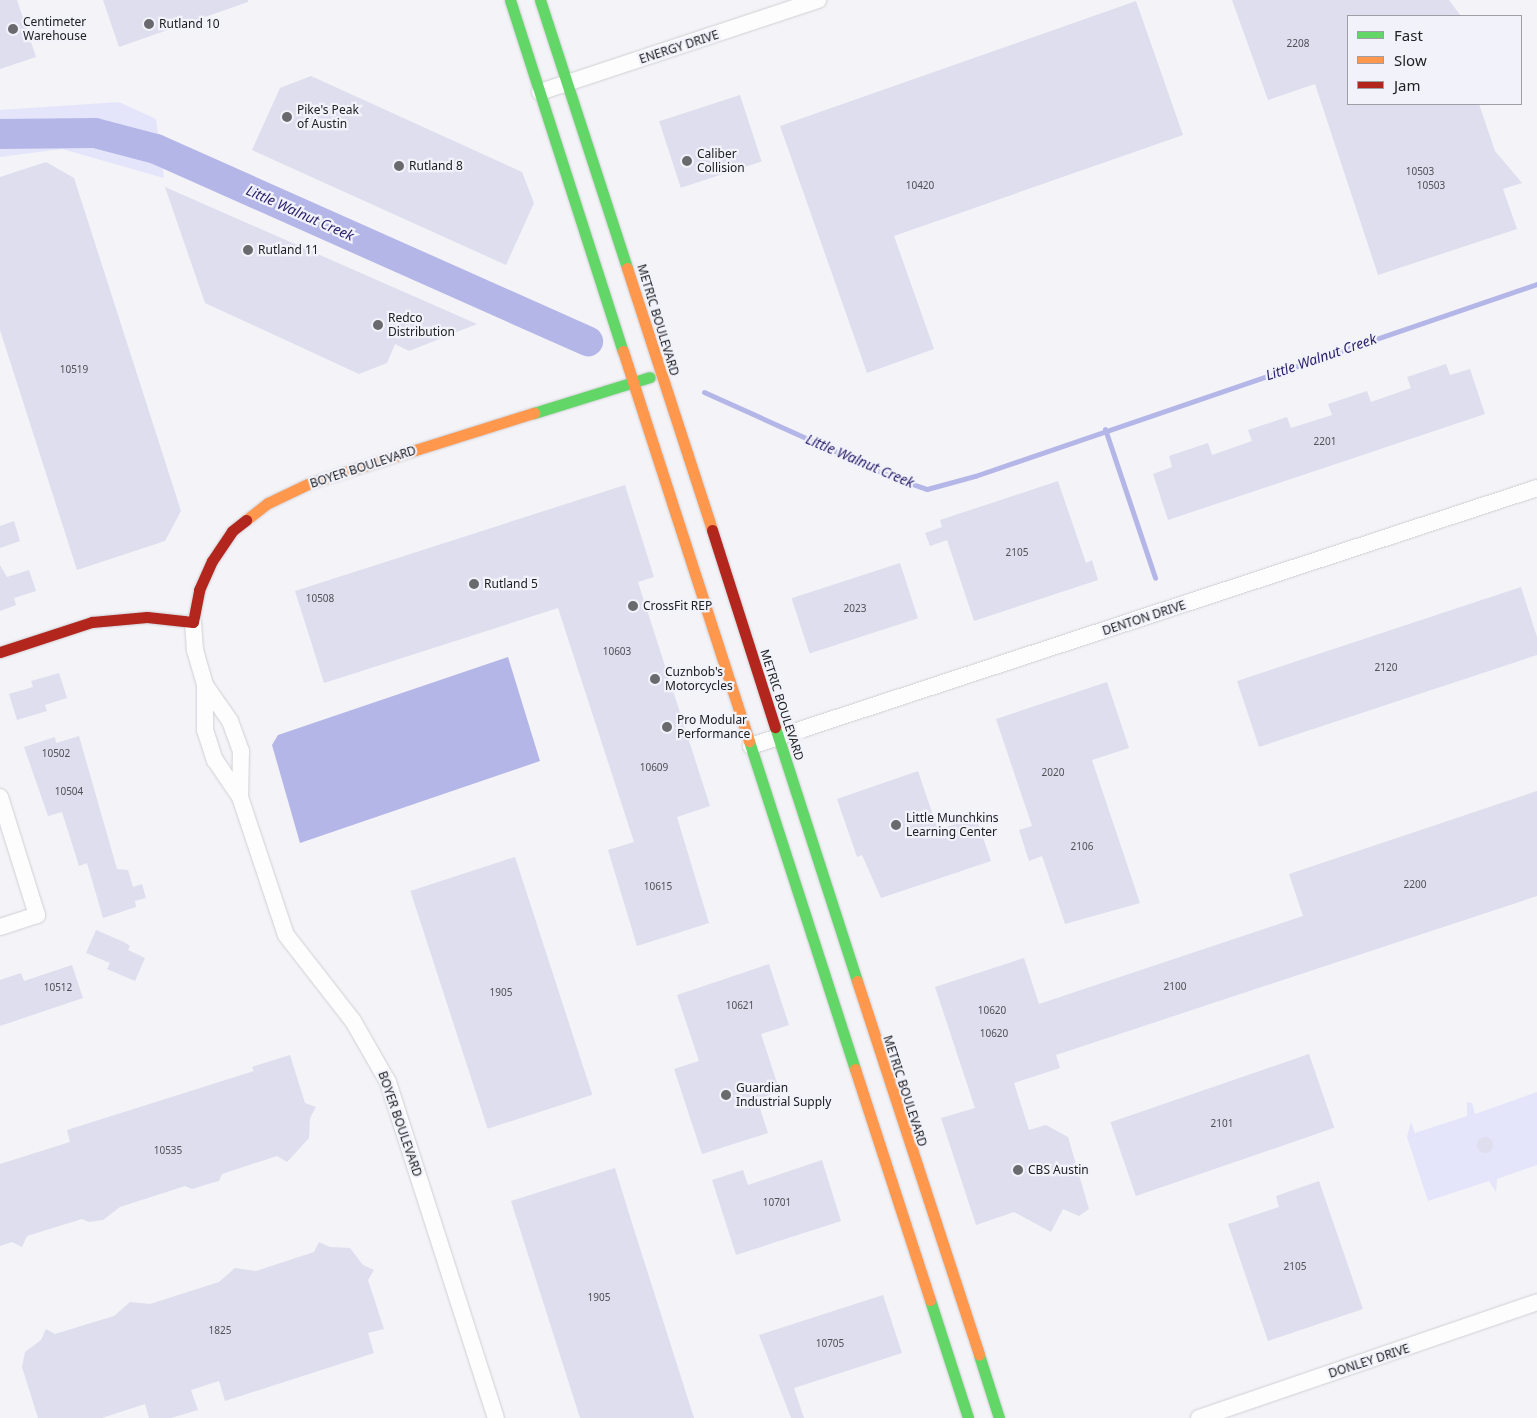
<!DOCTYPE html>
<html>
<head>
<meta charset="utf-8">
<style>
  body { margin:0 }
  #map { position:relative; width:1537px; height:1418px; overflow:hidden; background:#f3f3f8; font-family:"Noto Sans",sans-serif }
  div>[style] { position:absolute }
  .green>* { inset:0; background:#e4e5fa }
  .water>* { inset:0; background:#b4b6e7 }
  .stream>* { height:5px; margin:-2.5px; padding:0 2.5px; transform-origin:2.5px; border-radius:2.5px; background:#b4b6e7 }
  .river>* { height:30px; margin:-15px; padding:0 15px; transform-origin:15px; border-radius:15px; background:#b4b6e7 }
  .building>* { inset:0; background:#dedeee; transform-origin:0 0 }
  .round { border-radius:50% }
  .roads { filter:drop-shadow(0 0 1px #d0d0d4) drop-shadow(0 0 1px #d0d0d4) }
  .street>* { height:16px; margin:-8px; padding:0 8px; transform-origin:8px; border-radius:8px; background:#fdfdfe }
  .fast>* { height:11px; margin:-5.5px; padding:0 5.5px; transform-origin:5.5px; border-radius:5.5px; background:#63d668 }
  .slow>* { height:11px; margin:-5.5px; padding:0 5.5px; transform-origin:5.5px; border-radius:5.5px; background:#ff974d }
  .jam>* { height:11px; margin:-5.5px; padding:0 5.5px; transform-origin:5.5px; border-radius:5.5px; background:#b3261e }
  .dots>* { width:14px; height:14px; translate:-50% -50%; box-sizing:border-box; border:2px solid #f1f2fa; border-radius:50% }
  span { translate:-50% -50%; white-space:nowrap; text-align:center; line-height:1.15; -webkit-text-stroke:4.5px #f1f2fa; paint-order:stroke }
  .number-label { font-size:10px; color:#505056 }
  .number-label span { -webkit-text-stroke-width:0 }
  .poi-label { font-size:12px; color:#212124 }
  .left { translate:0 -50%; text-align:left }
  .street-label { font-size:12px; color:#212124 }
  .water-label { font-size:14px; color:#281d6b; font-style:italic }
  .legend { position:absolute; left:1347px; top:15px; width:175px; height:90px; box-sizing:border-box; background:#f1f2fa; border:1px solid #9e9ea4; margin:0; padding:6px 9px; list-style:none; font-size:15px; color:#212124 }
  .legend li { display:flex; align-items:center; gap:10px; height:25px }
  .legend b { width:25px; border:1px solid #9e9ea4 }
</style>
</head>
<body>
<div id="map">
  <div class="green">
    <i style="clip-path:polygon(119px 102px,156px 119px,164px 178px,62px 149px,0 157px,0 110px)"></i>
    <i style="clip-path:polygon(1537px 1092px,1537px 1165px,1497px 1179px,1496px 1192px,1489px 1181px,1428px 1201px,1407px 1137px,1411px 1122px,1415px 1133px,1467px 1116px,1467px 1102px,1472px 1103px,1475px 1114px)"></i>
  </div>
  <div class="water">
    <i style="clip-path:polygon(508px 657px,540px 761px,300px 843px,272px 745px,278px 735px)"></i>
  </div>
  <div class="stream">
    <i style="left:704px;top:392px;width:206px;rotate:24.3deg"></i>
    <i style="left:892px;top:477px;width:37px;rotate:19deg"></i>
    <i style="left:927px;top:489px;width:50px;rotate:-15.2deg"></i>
    <i style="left:975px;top:476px;width:594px;rotate:-18.86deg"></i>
    <i style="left:1105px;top:429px;width:157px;rotate:71.4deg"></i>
  </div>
  <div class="river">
    <i style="left:0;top:134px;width:95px;rotate:-0.6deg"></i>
    <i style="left:95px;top:133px;width:63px;rotate:14.7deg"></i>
    <i style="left:156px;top:149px;width:473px;rotate:24deg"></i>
  </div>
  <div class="building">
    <i style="clip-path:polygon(0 0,17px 0,36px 57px,0 69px)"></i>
    <i style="clip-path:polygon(103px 0,248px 0,248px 2px,119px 47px)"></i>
    <i style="clip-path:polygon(1232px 0,1449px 0,1461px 16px,1348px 16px,1348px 104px,1479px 104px,1495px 151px,1522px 183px,1503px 189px,1517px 229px,1378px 275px,1315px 84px,1268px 100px)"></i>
    <i style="clip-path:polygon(1136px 1px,1183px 135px,894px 236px,934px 349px,867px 373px,780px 126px)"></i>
    <i style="clip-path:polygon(311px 76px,522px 172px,534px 203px,506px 265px,252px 150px,280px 88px)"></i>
    <i style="left:740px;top:95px;width:70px;height:85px;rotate:72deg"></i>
    <i style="clip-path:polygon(46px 162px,74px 178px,181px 511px,165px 541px,77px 570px,0 330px,0 177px)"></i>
    <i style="clip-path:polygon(165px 187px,477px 324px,409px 351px,395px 344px,387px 363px,359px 374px,205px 303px)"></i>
    <i style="clip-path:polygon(1446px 364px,1450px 375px,1470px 369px,1485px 414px,1168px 520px,1153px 474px,1172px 467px,1169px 456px,1208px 443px,1212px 455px,1252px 441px,1248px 430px,1287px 417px,1291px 428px,1332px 415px,1328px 404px,1367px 391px,1371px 402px,1411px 388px,1407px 377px)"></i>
    <i style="clip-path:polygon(1058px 481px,1086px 563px,1092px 560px,1098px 580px,974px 621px,947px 540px,930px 546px,925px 533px,942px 527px,940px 520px)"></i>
    <i style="clip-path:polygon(625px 485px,654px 577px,638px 582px,710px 806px,677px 817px,709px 923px,637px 946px,608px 850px,634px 842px,558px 608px,324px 683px,295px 591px)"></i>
    <i style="clip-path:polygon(14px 521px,20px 541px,0 548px,0 526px)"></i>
    <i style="left:900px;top:563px;width:58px;height:114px;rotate:72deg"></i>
    <i style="clip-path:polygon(0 565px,7px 577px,29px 570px,36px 591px,14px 598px,16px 605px,0 611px)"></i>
    <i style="clip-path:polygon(1521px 587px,1537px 637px,1537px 655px,1259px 747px,1237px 681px)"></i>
    <i style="clip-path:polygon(59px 673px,67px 698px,45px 705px,47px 711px,17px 720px,9px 694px,33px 687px,31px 681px)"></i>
    <i style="clip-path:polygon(1107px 682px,1129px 748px,1092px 760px,1140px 903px,1065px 924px,1042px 856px,1029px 861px,1019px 830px,1032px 826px,996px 719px)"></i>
    <i style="clip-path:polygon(79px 736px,117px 869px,128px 870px,133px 887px,142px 884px,146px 898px,135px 901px,136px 907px,103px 918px,87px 863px,79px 866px,62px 812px,48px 816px,24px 747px,55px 737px,56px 743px)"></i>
    <i style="clip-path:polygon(918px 771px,938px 830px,976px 817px,991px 861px,881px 898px,862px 855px,857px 857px,837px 799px)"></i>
    <i style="clip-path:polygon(1537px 791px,1537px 896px,1056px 1055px,1060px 1068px,1014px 1083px,1029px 1130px,1046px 1125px,1068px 1137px,1089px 1209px,1079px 1216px,1063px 1209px,1051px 1232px,1014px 1212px,976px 1225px,941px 1118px,975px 1108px,935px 987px,1024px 958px,1039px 1004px,1303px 916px,1289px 874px)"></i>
    <i style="left:515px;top:857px;width:250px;height:110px;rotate:72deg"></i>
    <i style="clip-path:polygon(96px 930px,124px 942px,130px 946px,128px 950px,145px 958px,135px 981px,107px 969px,110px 963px,86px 953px)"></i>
    <i style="clip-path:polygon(769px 964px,789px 1025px,761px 1034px,780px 1092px,757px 1099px,768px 1133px,702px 1154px,674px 1069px,699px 1061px,677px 995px)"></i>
    <i style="clip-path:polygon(72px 965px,83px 998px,0 1026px,0 980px,21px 973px,24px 981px)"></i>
    <i style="left:1309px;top:1054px;width:78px;height:210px;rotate:71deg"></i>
    <i style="clip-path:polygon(290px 1055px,305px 1103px,316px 1107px,310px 1118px,309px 1138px,287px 1162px,277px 1156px,222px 1174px,219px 1181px,208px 1184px,192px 1189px,185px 1186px,120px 1207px,103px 1220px,89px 1222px,82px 1219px,27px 1236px,22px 1247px,12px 1242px,0 1246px,0 1164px,70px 1142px,67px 1130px,254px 1071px,252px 1067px)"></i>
    <i class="round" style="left:1477px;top:1137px;width:16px;height:16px"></i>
    <i style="clip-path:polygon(822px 1160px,841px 1221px,736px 1255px,712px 1180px,743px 1170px,748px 1185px)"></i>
    <i style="clip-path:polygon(615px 1168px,631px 1220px,694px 1418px,580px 1418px,511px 1201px)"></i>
    <i style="clip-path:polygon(1319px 1181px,1363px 1309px,1268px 1341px,1228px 1224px,1279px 1207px,1276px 1196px)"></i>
    <i style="clip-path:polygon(319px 1242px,330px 1247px,350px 1248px,363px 1265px,374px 1270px,368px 1280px,384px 1329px,368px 1333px,374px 1353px,225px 1401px,219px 1381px,191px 1390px,198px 1410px,171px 1418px,149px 1418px,145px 1404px,102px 1418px,38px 1418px,22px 1367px,25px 1352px,41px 1340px,46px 1329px,55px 1334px,114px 1316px,130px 1302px,150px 1304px,219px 1282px,235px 1268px,256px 1271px,314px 1252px)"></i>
    <i style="clip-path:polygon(883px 1295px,902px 1353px,794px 1388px,804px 1418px,791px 1418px,759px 1335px)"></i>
  </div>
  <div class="roads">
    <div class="street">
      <i style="left:540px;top:92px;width:293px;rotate:-18.3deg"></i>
      <i style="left:193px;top:622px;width:28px;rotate:86deg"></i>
      <i style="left:195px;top:650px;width:36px;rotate:74deg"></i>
      <i style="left:205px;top:685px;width:45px;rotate:90deg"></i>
      <i style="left:205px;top:730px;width:32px;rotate:72deg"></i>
      <i style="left:215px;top:760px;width:45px;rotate:56deg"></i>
      <i style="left:240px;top:797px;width:145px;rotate:71.6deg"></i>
      <i style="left:286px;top:935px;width:109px;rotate:52.1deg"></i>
      <i style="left:353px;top:1021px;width:70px;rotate:60.2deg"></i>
      <i style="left:388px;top:1082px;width:353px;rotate:72.2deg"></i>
      <i style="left:205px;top:685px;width:44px;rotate:55.2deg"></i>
      <i style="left:230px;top:721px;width:32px;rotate:70deg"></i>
      <i style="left:241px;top:751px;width:46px;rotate:91.2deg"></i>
      <i style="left:751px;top:746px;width:827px;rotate:-18.17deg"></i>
      <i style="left:0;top:797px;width:124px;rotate:72.6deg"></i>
      <i style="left:37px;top:915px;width:39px;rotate:162deg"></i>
      <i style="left:1199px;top:1418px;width:357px;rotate:-18.9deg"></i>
    </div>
    <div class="fast">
      <i style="left:510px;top:0;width:369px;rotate:72.2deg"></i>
      <i style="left:540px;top:0;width:282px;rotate:72deg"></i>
      <i style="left:534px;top:413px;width:121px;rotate:-17.2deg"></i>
      <i style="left:775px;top:727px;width:267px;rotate:72.1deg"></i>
      <i style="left:749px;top:741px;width:345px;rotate:72.1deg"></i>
      <i style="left:930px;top:1300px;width:124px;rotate:72.1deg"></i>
      <i style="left:979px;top:1355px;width:66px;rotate:72.4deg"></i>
    </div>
    <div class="slow">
      <i style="left:627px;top:268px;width:275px;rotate:72deg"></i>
      <i style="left:623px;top:351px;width:410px;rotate:72.1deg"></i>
      <i style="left:246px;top:520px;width:28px;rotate:-38deg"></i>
      <i style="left:268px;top:503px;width:47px;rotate:-25.5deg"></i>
      <i style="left:310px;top:483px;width:235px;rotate:-17.4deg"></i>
      <i style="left:857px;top:981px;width:393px;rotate:71.9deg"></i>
      <i style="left:855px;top:1069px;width:243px;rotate:72deg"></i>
    </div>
    <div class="jam">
      <i style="left:712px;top:530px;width:207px;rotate:72.3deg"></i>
      <i style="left:0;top:652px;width:97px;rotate:-18.1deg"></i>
      <i style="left:92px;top:622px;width:55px;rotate:-5.2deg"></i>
      <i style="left:147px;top:617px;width:46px;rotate:6.2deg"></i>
      <i style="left:193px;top:622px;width:33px;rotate:-79deg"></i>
      <i style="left:199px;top:590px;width:32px;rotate:-66deg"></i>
      <i style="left:212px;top:561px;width:36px;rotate:-56deg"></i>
      <i style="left:232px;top:531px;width:18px;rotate:-38deg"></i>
    </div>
  </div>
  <div class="dots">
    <i style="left:149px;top:24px;background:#6a6a6e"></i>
    <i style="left:13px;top:29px;background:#6a6a6e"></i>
    <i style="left:287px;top:117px;background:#6a6a6e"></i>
    <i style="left:687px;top:161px;background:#6a6a6e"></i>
    <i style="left:399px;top:166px;background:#6a6a6e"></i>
    <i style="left:248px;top:250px;background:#6a6a6e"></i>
    <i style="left:378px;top:325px;background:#6a6a6e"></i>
    <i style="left:474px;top:584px;background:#6a6a6e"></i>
    <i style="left:633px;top:606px;background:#6a6a6e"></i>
    <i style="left:655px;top:679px;background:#6a6a6e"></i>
    <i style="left:667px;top:727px;background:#6a6a6e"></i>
    <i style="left:896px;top:825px;background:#6a6a6e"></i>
    <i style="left:726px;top:1095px;background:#6a6a6e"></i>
    <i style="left:1018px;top:1170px;background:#6a6a6e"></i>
  </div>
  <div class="number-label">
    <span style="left:1298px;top:44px">2208</span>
    <span style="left:1420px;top:172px">10503</span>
    <span style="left:920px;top:186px">10420</span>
    <span style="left:1431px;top:186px">10503</span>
    <span style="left:74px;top:370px">10519</span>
    <span style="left:1325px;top:442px">2201</span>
    <span style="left:1017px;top:553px">2105</span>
    <span style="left:320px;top:599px">10508</span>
    <span style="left:855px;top:609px">2023</span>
    <span style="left:617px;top:652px">10603</span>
    <span style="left:1386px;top:668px">2120</span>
    <span style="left:56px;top:754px">10502</span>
    <span style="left:654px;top:768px">10609</span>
    <span style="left:1053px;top:773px">2020</span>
    <span style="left:69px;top:792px">10504</span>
    <span style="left:1082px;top:847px">2106</span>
    <span style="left:1415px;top:885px">2200</span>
    <span style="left:658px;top:887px">10615</span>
    <span style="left:1175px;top:987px">2100</span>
    <span style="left:58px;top:988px">10512</span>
    <span style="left:501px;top:993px">1905</span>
    <span style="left:740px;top:1006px">10621</span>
    <span style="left:992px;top:1011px">10620</span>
    <span style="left:994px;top:1034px">10620</span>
    <span style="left:1222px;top:1124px">2101</span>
    <span style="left:168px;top:1151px">10535</span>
    <span style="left:777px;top:1203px">10701</span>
    <span style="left:1295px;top:1267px">2105</span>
    <span style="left:599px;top:1298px">1905</span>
    <span style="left:220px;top:1331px">1825</span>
    <span style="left:830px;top:1344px">10705</span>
  </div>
  <div class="poi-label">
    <span class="left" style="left:23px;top:29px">Centimeter<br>Warehouse</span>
    <span class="left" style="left:159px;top:24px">Rutland 10</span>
    <span class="left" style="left:297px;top:117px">Pike's Peak<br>of Austin</span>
    <span class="left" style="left:697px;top:161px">Caliber<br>Collision</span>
    <span class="left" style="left:409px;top:166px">Rutland 8</span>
    <span class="left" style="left:258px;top:250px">Rutland 11</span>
    <span class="left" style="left:388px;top:325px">Redco<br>Distribution</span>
    <span class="left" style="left:484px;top:584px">Rutland 5</span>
    <span class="left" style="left:643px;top:606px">CrossFit REP</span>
    <span class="left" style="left:665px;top:679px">Cuznbob's<br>Motorcycles</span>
    <span class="left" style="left:677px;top:727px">Pro Modular<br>Performance</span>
    <span class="left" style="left:906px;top:825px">Little Munchkins<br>Learning Center</span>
    <span class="left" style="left:736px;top:1095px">Guardian<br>Industrial Supply</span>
    <span class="left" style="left:1028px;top:1170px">CBS Austin</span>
  </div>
  <div class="street-label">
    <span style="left:679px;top:47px;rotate:-18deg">ENERGY DRIVE</span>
    <span style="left:658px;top:320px;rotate:73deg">METRIC BOULEVARD</span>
    <span style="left:363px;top:467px;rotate:-18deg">BOYER BOULEVARD</span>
    <span style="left:1144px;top:618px;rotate:-18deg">DENTON DRIVE</span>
    <span style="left:782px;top:705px;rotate:72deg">METRIC BOULEVARD</span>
    <span style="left:905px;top:1091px;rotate:72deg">METRIC BOULEVARD</span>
    <span style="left:400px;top:1124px;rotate:71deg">BOYER BOULEVARD</span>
    <span style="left:1369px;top:1361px;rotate:-18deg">DONLEY DRIVE</span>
  </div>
  <div class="water-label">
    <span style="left:300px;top:213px;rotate:24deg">Little Walnut Creek</span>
    <span style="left:1321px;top:357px;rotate:-19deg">Little Walnut Creek</span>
    <span style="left:860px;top:461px;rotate:23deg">Little Walnut Creek</span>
  </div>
  <ul class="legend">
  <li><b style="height:6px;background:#63d668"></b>Fast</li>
  <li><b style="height:6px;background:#ff974d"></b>Slow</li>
  <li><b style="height:6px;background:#b3261e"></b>Jam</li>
  </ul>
</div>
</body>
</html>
